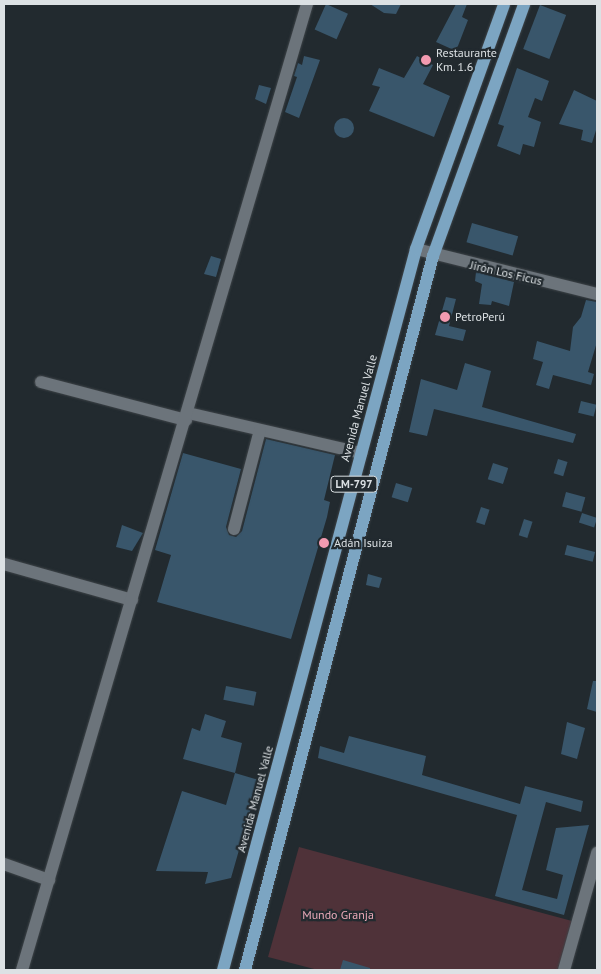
<!DOCTYPE html>
<html>
<head>
<meta charset="utf-8">
<style>
  body { margin:0 }
  #map { position:relative; width:601px; height:974px; overflow:hidden; background:#222a2f; font-family:"PT Sans",sans-serif }
  div>[style] { position:absolute }
  .green>* { inset:0; background:#4f3239 }
  .building>* { inset:0; background:#39566b; transform-origin:0 0 }
  .round { border-radius:50% }
  .roads { filter:drop-shadow(0 0 1px #3e4448) drop-shadow(0 0 1px #3e4448) }
  .street>* { height:12px; margin:-6px; padding:0 6px; transform-origin:6px; border-radius:6px; background:#6c747b }
  .primary>* { height:12px; margin:-6px; padding:0 6px; transform-origin:6px; border-radius:6px; background:#7ca5c2 }
  .dots>* { width:14px; height:14px; translate:-50% -50%; box-sizing:border-box; border:2px solid #222a2f; border-radius:50% }
  span { translate:-50% -50%; white-space:nowrap; text-align:center; line-height:1.15; -webkit-text-stroke:4.5px #222a2f; paint-order:stroke }
  .shield-label span { padding:1px 4px; background:#222a2f; border:1px solid; border-radius:4px; -webkit-text-stroke-width:0 }
  .shield-label { font-size:11px; color:#dce1e4; font-weight:700 }
  .poi-label { font-size:12px; color:#dce1e4 }
  .left { translate:0 -50%; text-align:left }
  .street-label { font-size:12px; color:#dce1e4 }
  .park-label { font-size:12px; color:#eaa9b8 }
  .frame { position:absolute; inset:0; border:5px solid #dce1e4; pointer-events:none }
</style>
</head>
<body>
<div id="map">
  <div class="green">
    <i style="clip-path:polygon(299px 847px,572px 921px,558px 970px,318px 970px,268px 957px)"></i>
  </div>
  <div class="building">
    <i style="left:326px;top:4px;width:24px;height:28px;rotate:24deg"></i>
    <i style="clip-path:polygon(370px 4px,401px 4px,396px 14px,384px 13px)"></i>
    <i style="clip-path:polygon(456px 4px,467px 4px,462px 17px,468px 20px,456px 51px,436px 42px)"></i>
    <i style="left:540px;top:5px;width:28px;height:47px;rotate:21deg"></i>
    <i style="clip-path:polygon(304px 56px,320px 60px,299px 118px,285px 112px,297px 77px,294px 76px,298px 63px,302px 65px)"></i>
    <i style="clip-path:polygon(417px 56px,433px 65px,423px 84px,450px 96px,434px 137px,369px 111px,380px 87px,372px 85px,379px 68px,404px 78px)"></i>
    <i style="clip-path:polygon(517px 68px,549px 81px,542px 101px,535px 98px,528px 117px,541px 122px,534px 147px,523px 144px,520px 155px,497px 146px,504px 126px,498px 124px)"></i>
    <i style="clip-path:polygon(259px 85px,271px 88px,266px 104px,255px 99px)"></i>
    <i style="clip-path:polygon(574px 90px,597px 101px,597px 127px,592px 143px,581px 140px,583px 130px,559px 124px)"></i>
    <i class="round" style="left:334px;top:118px;width:20px;height:20px"></i>
    <i style="left:472px;top:223px;width:48px;height:20px;rotate:16deg"></i>
    <i style="clip-path:polygon(211px 256px,221px 259px,216px 277px,204px 274px)"></i>
    <i style="clip-path:polygon(476px 272px,514px 282px,509px 306px,492px 301px,491px 305px,479px 304px,482px 284px,475px 281px)"></i>
    <i style="clip-path:polygon(446px 297px,456px 299px,449px 326px,466px 330px,463px 341px,435px 335px)"></i>
    <i style="clip-path:polygon(586px 300px,597px 302px,597px 342px,588px 372px,594px 374px,591px 385px,553px 375px,549px 389px,536px 385px,543px 362px,533px 359px,537px 341px,570px 351px,573px 327px,581px 317px)"></i>
    <i style="clip-path:polygon(465px 363px,491px 371px,482px 407px,576px 434px,573px 443px,434px 409px,427px 436px,409px 432px,421px 379px,457px 390px)"></i>
    <i style="left:581px;top:401px;width:16px;height:12px;rotate:14deg"></i>
    <i style="clip-path:polygon(266px 439px,335px 455px,324px 500px,330px 502px,327px 517px,291px 639px,157px 602px,171px 555px,155px 550px,183px 453px,241px 469px,226px 527px,229px 535px,236px 537px,242px 531px)"></i>
    <i style="left:558px;top:459px;width:10px;height:15px;rotate:17deg"></i>
    <i style="left:493px;top:463px;width:16px;height:17px;rotate:18deg"></i>
    <i style="left:396px;top:483px;width:17px;height:15px;rotate:17deg"></i>
    <i style="left:566px;top:492px;width:20px;height:15px;rotate:15deg"></i>
    <i style="left:481px;top:507px;width:9px;height:16px;rotate:18deg"></i>
    <i style="left:582px;top:513px;width:16px;height:10px;rotate:18deg"></i>
    <i style="left:524px;top:519px;width:9px;height:17px;rotate:18deg"></i>
    <i style="clip-path:polygon(122px 525px,143px 533px,132px 551px,116px 547px)"></i>
    <i style="left:567px;top:545px;width:29px;height:10px;rotate:14deg"></i>
    <i style="clip-path:polygon(368px 574px,382px 578px,379px 588px,366px 585px)"></i>
    <i style="clip-path:polygon(593px 681px,597px 681px,597px 712px,587px 709px)"></i>
    <i style="left:226px;top:686px;width:31px;height:14px;rotate:11deg"></i>
    <i style="clip-path:polygon(205px 714px,226px 721px,221px 737px,242px 743px,235px 773px,183px 759px,192px 728px,200px 731px)"></i>
    <i style="clip-path:polygon(567px 722px,585px 728px,577px 759px,561px 754px)"></i>
    <i style="clip-path:polygon(349px 736px,426px 756px,422px 775px,520px 804px,525px 786px,583px 801px,581px 812px,546px 802px,522px 890px,557px 899px,563px 875px,546px 870px,556px 828px,589px 825px,564px 915px,495px 896px,517px 815px,318px 758px,320px 746px,344px 753px)"></i>
    <i style="clip-path:polygon(235px 773px,259px 780px,231px 878px,205px 884px,208px 872px,156px 871px,182px 791px,226px 805px)"></i>
    <i style="clip-path:polygon(343px 960px,370px 968px,370px 970px,340px 970px)"></i>
  </div>
  <div class="roads">
    <div class="street">
      <i style="left:416px;top:249px;width:187px;rotate:14deg"></i>
      <i style="left:41px;top:382px;width:150px;rotate:14.7deg"></i>
      <i style="left:188px;top:413px;width:178px;rotate:13deg"></i>
      <i style="left:234px;top:529px;width:102px;rotate:-75.3deg"></i>
      <i style="left:4px;top:564px;width:133px;rotate:15.7deg"></i>
      <i style="left:4px;top:864px;width:48px;rotate:19.6deg"></i>
      <i style="left:22px;top:970px;width:1007px;rotate:-73.56deg"></i>
      <i style="left:564px;top:970px;width:122px;rotate:-74.2deg"></i>
    </div>
    <div class="primary">
      <i style="left:223px;top:970px;width:746px;rotate:-75.01deg"></i>
      <i style="left:416px;top:249px;width:260px;rotate:-70.2deg"></i>
      <i style="left:245px;top:970px;width:738px;rotate:-75.25deg"></i>
      <i style="left:433px;top:256px;width:268px;rotate:-70.1deg"></i>
    </div>
  </div>
  <div class="dots">
    <i style="left:426px;top:60px;background:#f29ab0"></i>
    <i style="left:445px;top:317px;background:#f29ab0"></i>
    <i style="left:324px;top:543px;background:#f29ab0"></i>
  </div>
  <div class="shield-label">
    <span style="left:354px;top:484px">LM-797</span>
  </div>
  <div class="poi-label">
    <span class="left" style="left:436px;top:60px">Restaurante<br>Km. 1.6</span>
    <span class="left" style="left:455px;top:317px">PetroPerú</span>
    <span class="left" style="left:334px;top:543px">Adán Isuiza</span>
  </div>
  <div class="street-label">
    <span style="left:506px;top:273px;rotate:13deg">Jirón Los Ficus</span>
    <span style="left:359px;top:408px;rotate:-75deg">Avenida Manuel Valle</span>
    <span style="left:255px;top:799px;rotate:-75deg">Avenida Manuel Valle</span>
  </div>
  <div class="park-label">
    <span style="left:338px;top:915px">Mundo Granja</span>
  </div>
  <div class="frame"></div>
</div>
</body>
</html>
